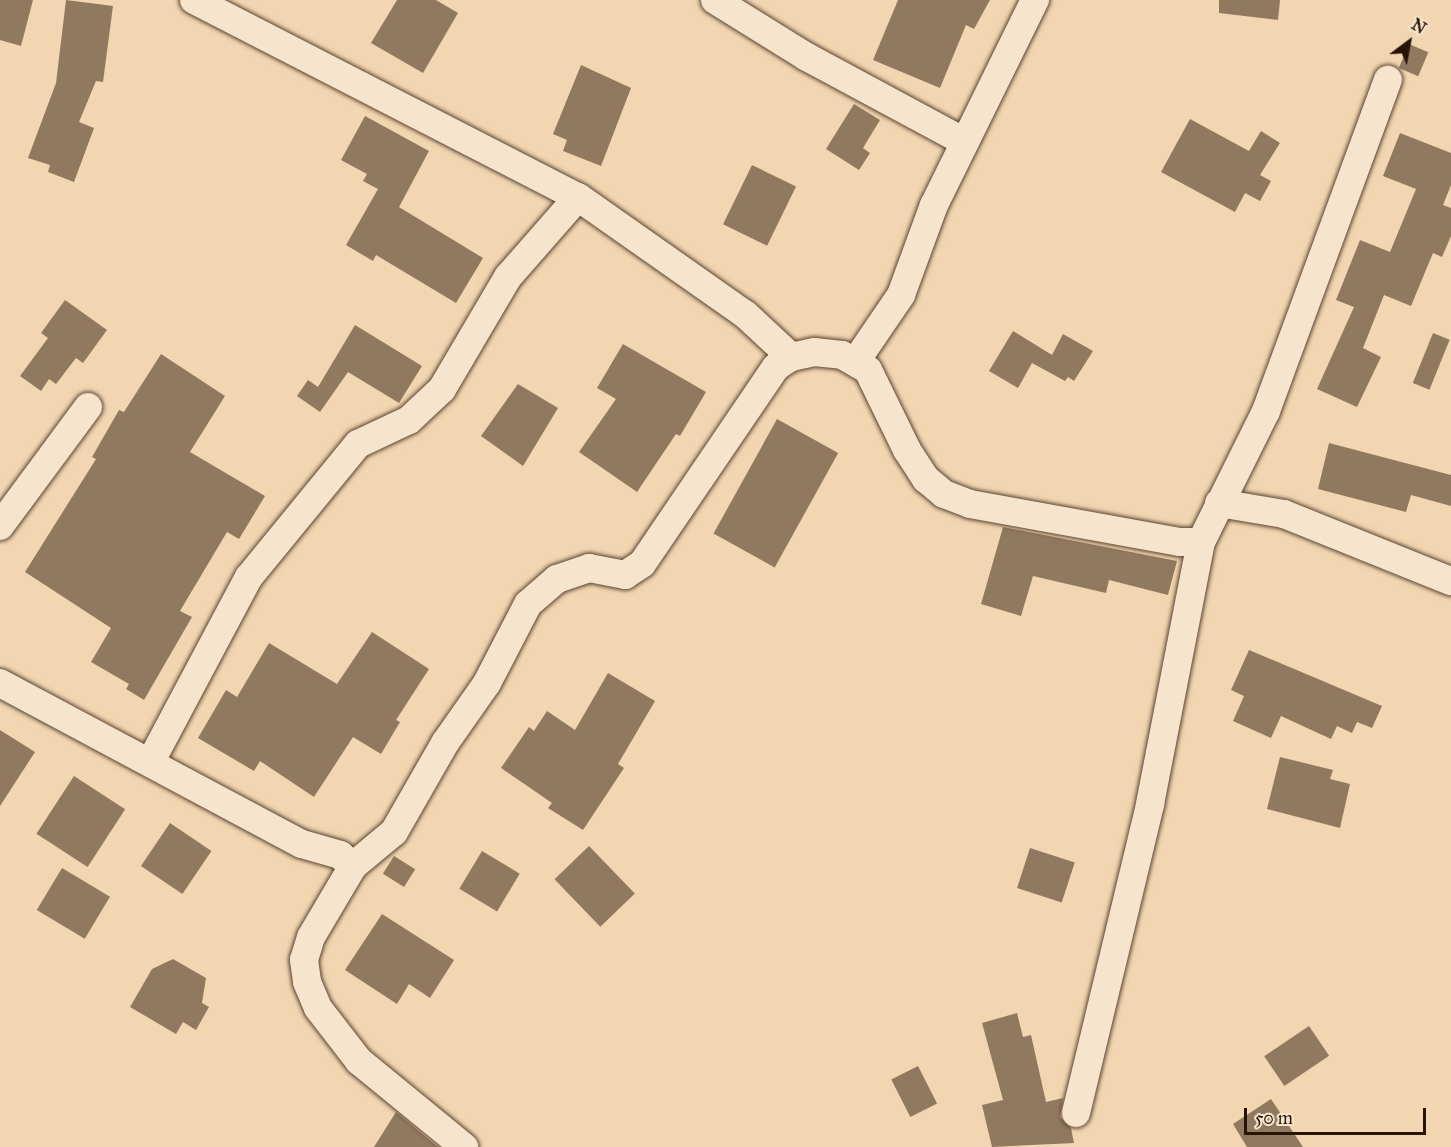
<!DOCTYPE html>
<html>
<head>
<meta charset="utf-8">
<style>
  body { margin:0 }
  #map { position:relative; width:1451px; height:1147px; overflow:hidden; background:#f2d6b1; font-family:"IM FELL Great Primer",serif }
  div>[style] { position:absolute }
  .building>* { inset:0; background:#91795f; transform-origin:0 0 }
  .roads { filter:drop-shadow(0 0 2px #5a4432) drop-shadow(0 0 2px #5a4432) }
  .minor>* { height:28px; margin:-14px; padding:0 14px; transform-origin:14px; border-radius:14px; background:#f7e4cc }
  span { translate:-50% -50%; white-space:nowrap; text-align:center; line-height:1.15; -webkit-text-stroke:4.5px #f7e4cc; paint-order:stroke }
  .north { position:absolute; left:1379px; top:12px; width:60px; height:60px; -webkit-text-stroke:4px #f7e4cc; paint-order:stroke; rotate:32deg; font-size:16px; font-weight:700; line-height:24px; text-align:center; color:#271407 }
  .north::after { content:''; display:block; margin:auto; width:21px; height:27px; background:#271407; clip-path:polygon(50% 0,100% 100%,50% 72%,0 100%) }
  .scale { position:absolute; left:1244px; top:1108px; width:182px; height:27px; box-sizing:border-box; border:3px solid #271407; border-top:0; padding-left:8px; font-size:18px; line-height:21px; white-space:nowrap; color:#271407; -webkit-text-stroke:4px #f7e4cc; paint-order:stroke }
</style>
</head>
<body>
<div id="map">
  <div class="building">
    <i style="clip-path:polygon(0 0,33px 0,21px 46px,0 40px)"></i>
    <i style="clip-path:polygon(66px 0,113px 6px,103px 82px,96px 81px,79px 122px,94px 128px,74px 182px,48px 172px,50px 165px,28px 158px,56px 83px)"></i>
    <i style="clip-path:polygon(397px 0,436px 0,458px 13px,423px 73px,371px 43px)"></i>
    <i style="clip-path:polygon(898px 0,990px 0,974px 29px,966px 25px,940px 88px,873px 60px)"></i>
    <i style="clip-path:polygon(1219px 0,1280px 0,1278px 20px,1219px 13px)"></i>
    <i style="left:1409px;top:44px;width:21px;height:26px;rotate:23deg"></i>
    <i style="clip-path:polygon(581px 65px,631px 88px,601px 166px,563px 151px,567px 140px,553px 134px)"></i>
    <i style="clip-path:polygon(854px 104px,880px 120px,863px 148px,870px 153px,859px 170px,826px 149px)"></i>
    <i style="clip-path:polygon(365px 116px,429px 151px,399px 207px,483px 258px,456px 303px,376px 255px,373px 261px,346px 245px,378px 189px,363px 181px,367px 174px,341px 160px)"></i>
    <i style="clip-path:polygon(1190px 119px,1249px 151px,1261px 131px,1280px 143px,1260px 175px,1271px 181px,1260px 201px,1245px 193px,1235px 212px,1161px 172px)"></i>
    <i style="clip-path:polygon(1400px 133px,1451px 153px,1451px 185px,1443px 205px,1451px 208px,1451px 236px,1442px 257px,1433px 253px,1411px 306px,1384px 295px,1363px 348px,1381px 357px,1357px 407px,1317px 389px,1354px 307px,1336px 300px,1360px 240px,1390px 252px,1416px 189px,1383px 176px)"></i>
    <i style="left:752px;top:165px;width:49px;height:66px;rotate:26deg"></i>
    <i style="clip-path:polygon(65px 300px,107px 330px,83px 363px,76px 358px,56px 384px,49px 379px,41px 391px,20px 376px,48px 338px,41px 333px)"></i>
    <i style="clip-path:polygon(355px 325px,422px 366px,399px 403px,348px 372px,320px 412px,297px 396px,308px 380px,318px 387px)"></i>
    <i style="clip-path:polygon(1013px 331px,1052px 355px,1063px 334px,1093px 351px,1074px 381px,1068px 377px,1065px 381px,1032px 363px,1018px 388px,989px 371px)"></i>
    <i style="left:1433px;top:333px;width:18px;height:54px;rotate:22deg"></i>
    <i style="clip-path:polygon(623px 344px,706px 392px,680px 436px,676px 434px,637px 492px,579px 452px,616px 399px,597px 388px)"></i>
    <i style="clip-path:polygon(161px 354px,225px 396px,190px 452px,265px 496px,239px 539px,227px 532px,180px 611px,192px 617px,144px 700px,126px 689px,129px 684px,91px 662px,111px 628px,25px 572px,96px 459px,92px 457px,119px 410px,124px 412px)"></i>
    <i style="clip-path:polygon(518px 384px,558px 408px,523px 466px,481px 436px)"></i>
    <i style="left:777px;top:419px;width:70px;height:131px;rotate:29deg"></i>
    <i style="clip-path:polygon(1329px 443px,1451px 475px,1451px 506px,1411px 495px,1406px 512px,1318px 489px)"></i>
    <i style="clip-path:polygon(1003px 527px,1177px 561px,1168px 595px,1109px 580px,1106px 593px,1033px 576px,1021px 616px,981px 604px)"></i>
    <i style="clip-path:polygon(372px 632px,429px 669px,396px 720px,400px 722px,381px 754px,353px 737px,314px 797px,260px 761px,254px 771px,198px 738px,226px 690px,237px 697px,269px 643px,337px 684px)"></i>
    <i style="clip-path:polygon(1249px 650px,1382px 706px,1372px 728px,1357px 722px,1352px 733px,1337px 726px,1331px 739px,1281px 716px,1271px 738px,1233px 721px,1244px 696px,1231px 690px)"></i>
    <i style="clip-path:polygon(608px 673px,655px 701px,618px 764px,624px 768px,583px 830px,548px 808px,552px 803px,501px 768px,529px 727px,534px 731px,547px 711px,575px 730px)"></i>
    <i style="clip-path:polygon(0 730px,35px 752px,0 806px)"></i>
    <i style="clip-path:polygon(1280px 757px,1333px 770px,1330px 779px,1350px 784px,1340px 828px,1267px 809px)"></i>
    <i style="left:74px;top:776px;width:61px;height:69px;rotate:33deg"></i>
    <i style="left:170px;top:823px;width:50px;height:52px;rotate:34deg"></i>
    <i style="left:589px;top:846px;width:66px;height:48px;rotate:46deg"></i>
    <i style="left:1030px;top:848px;width:47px;height:42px;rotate:18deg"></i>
    <i style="left:482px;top:851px;width:44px;height:44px;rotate:31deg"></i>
    <i style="left:394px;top:856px;width:25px;height:21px;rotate:32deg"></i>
    <i style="left:62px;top:868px;width:56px;height:49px;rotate:31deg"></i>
    <i style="clip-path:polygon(382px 914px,454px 960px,430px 998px,409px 984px,397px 1004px,345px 970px)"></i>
    <i style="clip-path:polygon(173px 959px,206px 978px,202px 1003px,209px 1007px,196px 1030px,183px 1022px,176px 1034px,130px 1007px,152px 969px)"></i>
    <i style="clip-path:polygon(1017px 1013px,1023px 1037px,1031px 1035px,1046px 1102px,1063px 1098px,1060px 1117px,1071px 1128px,1074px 1143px,992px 1147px,982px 1105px,1003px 1100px,982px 1023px)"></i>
    <i style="left:1309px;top:1026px;width:36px;height:54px;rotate:56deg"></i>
    <i style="left:918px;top:1066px;width:42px;height:30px;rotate:63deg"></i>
    <i style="clip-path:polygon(1271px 1099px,1303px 1147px,1247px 1147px,1233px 1124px)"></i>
    <i style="clip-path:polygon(396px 1112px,438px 1147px,374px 1147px)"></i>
  </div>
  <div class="roads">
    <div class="minor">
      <i style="left:194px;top:0;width:432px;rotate:27.2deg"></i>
      <i style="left:715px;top:0;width:108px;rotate:31.8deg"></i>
      <i style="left:807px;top:57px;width:179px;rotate:28.3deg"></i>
      <i style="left:856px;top:361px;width:80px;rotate:-55.7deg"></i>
      <i style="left:901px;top:295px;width:96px;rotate:-69.9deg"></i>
      <i style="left:934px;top:205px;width:229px;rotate:-63.8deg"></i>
      <i style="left:1219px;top:503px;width:66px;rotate:9.6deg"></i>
      <i style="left:1284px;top:514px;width:180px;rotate:21.9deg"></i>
      <i style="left:0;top:526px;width:148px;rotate:-53.5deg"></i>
      <i style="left:0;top:683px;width:342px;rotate:28.1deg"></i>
      <i style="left:302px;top:844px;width:40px;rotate:16deg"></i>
      <i style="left:340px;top:855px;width:17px;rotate:40deg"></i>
      <i style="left:353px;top:866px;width:53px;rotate:-39.7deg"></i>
      <i style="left:394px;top:832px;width:103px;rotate:-60.2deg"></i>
      <i style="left:445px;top:743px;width:73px;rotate:-55deg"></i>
      <i style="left:487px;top:683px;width:89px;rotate:-62.6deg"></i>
      <i style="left:528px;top:604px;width:38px;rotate:-41deg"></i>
      <i style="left:557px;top:579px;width:34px;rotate:-19deg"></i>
      <i style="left:589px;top:568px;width:37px;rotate:11deg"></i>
      <i style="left:625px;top:575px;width:20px;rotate:-33deg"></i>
      <i style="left:642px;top:564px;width:238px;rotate:-55.8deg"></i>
      <i style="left:776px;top:367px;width:18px;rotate:-34deg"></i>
      <i style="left:791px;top:357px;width:24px;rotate:-12deg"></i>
      <i style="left:814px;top:352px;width:28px;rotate:6deg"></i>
      <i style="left:842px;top:355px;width:30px;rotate:30deg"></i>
      <i style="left:868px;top:370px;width:89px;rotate:64deg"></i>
      <i style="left:907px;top:450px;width:35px;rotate:57deg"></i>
      <i style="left:926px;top:479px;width:23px;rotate:40deg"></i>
      <i style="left:944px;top:494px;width:28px;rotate:21deg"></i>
      <i style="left:970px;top:504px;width:213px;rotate:10.3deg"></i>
      <i style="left:1180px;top:542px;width:21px"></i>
      <i style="left:1201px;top:542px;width:146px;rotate:-63.6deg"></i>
      <i style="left:1266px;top:411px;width:353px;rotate:-69.8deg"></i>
      <i style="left:151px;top:761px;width:208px;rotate:-62deg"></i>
      <i style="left:249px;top:577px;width:172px;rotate:-50.7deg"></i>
      <i style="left:358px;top:444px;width:56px;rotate:-25.2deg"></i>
      <i style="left:409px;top:420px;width:45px;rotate:-43.2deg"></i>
      <i style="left:442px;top:389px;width:130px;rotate:-59.5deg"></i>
      <i style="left:508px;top:277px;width:106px;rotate:-48.8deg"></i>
      <i style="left:578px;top:197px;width:205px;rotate:35.1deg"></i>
      <i style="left:746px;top:315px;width:62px;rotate:43deg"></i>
      <i style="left:353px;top:866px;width:82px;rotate:120.6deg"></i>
      <i style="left:311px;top:937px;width:24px;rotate:107deg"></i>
      <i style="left:304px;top:960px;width:22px;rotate:82deg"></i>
      <i style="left:307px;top:982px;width:28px;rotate:67deg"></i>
      <i style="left:318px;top:1008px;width:67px;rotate:52.3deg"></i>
      <i style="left:359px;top:1061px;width:136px;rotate:39.3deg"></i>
      <i style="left:1076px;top:1113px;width:318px;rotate:-76.5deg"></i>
      <i style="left:1150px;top:804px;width:267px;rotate:-79deg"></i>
    </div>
  </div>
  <div class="north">N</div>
  <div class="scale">50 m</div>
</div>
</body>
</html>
